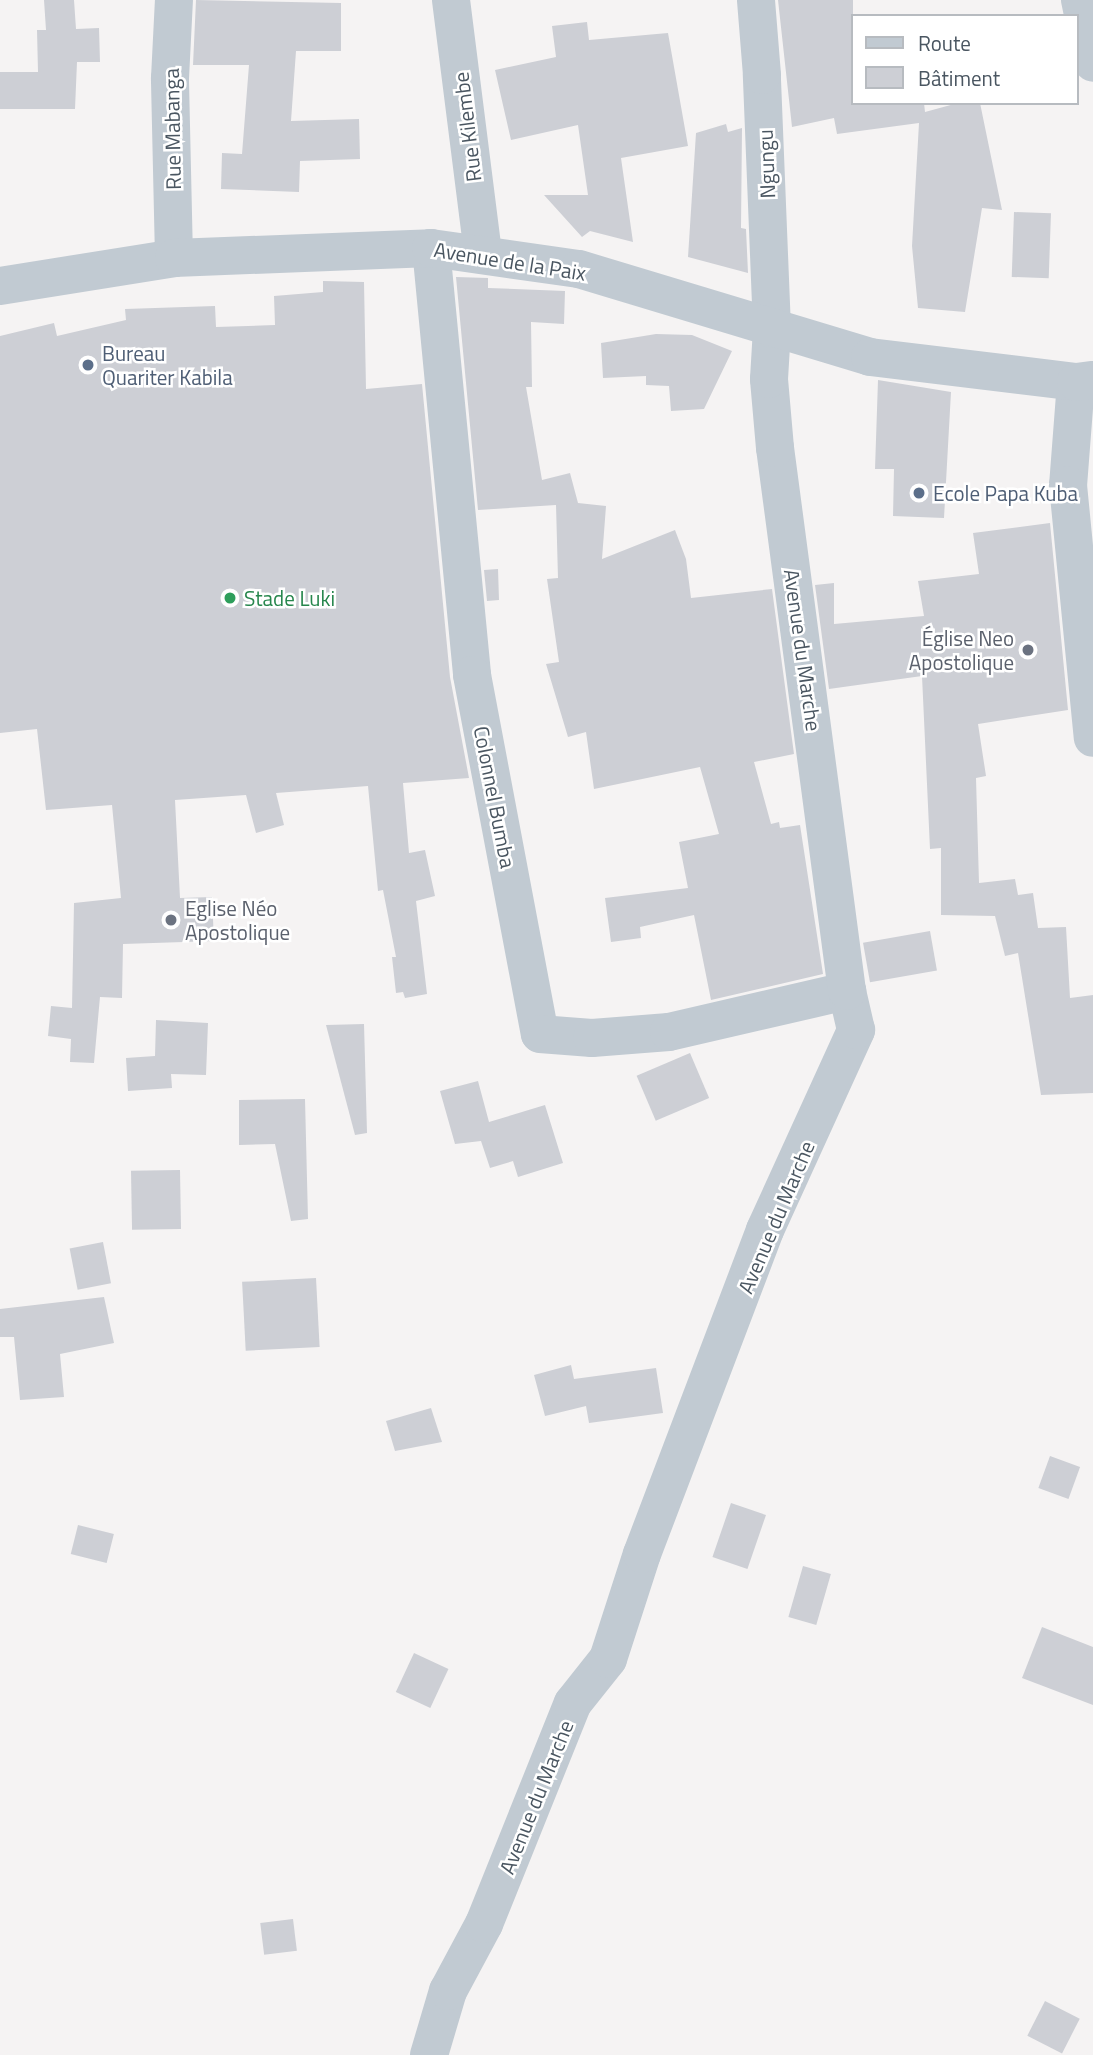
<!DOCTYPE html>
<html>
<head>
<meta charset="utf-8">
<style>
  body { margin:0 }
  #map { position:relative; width:1093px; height:2055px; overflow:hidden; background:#f5f3f3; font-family:"Titillium Web",sans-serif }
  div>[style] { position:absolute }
  .building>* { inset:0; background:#cdcfd5; transform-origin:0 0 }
  .minor>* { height:38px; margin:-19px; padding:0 19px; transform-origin:19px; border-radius:19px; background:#c1cad2 }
  .tertiary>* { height:38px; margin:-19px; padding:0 19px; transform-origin:19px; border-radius:19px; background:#c1cad2 }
  .dots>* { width:19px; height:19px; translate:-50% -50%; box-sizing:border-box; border:4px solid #fff; border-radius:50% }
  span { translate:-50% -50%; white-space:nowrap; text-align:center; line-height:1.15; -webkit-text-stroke:5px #fff; paint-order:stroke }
  .street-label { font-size:21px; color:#4a5661 }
  .service-label { font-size:21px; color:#4e5e75 }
  .left { translate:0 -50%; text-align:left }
  .leisure-label { font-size:21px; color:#27864d }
  .worship-label { font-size:21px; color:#5b616d }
  .right { translate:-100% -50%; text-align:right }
  .legend { position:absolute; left:851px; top:14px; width:228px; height:91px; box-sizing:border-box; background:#fff; border:2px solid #b7bbc0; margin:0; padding:9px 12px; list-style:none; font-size:21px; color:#4a5661 }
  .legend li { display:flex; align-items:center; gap:14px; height:35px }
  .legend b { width:35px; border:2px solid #b7bbc0 }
</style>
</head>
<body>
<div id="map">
  <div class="building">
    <i style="clip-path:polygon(44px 0,74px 0,76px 29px,99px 28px,100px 62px,77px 62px,75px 109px,0 109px,0 72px,38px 72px,37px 30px,46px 30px)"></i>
    <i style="clip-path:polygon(196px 0,341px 3px,341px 51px,296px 51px,291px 121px,359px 119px,360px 159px,300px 161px,299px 192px,221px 189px,222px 153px,242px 154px,249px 65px,193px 65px)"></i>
    <i style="clip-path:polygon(778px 0,853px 0,853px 103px,924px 103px,925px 112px,958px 103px,980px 103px,1002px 210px,982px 208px,965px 312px,918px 308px,912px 246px,919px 123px,837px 134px,834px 118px,792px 127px)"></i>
    <i style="clip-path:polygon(587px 22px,589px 40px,668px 33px,688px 146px,621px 158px,633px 242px,590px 231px,582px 237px,544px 195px,588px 195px,578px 125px,511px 140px,495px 70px,556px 57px,552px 26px)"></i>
    <i style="clip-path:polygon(726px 124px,728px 132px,742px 128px,741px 228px,746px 229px,748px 273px,688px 257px,696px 133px)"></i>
    <i style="left:1014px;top:212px;width:37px;height:65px;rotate:2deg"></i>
    <i style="clip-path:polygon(456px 277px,488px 278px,488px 288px,565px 291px,564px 324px,531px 322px,532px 387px,526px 387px,542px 480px,570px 473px,578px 503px,606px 506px,602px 559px,675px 530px,686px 559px,691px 598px,772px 589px,794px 754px,754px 762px,771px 824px,779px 822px,780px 828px,800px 825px,823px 974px,711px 1000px,694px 915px,640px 927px,641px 938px,611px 942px,605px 898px,688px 888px,679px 842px,719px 834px,700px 767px,594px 789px,586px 732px,568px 737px,546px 664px,559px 662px,547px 579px,558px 578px,556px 505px,478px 510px)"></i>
    <i style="clip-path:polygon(323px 281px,364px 282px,366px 389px,422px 384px,450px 677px,469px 778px,403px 783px,409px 853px,425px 850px,435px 896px,416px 901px,427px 994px,405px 998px,403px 992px,396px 993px,392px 957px,396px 957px,383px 890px,378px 891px,368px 786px,276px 793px,284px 825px,256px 833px,246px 795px,175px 800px,180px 898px,212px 897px,214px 941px,123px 944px,122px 998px,100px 997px,94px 1063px,70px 1062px,71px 1039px,48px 1036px,51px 1006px,72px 1008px,74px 903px,121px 898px,112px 805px,46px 810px,37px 729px,0 733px,0 336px,54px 323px,57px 336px,126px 320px,125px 309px,215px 306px,216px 327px,275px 325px,274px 296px,323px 292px)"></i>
    <i style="clip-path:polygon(656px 334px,692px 335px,732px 351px,704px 409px,671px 411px,669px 386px,646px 385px,646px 376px,603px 378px,601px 343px)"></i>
    <i style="clip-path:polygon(878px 380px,951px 392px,944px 518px,893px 516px,894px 469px,875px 469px)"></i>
    <i style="clip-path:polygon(1050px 523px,1068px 710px,978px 724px,986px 776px,976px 778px,979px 883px,1015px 879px,1018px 895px,1033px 893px,1038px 928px,1066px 927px,1070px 998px,1093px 995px,1093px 1093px,1041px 1095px,1018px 953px,1005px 956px,995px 916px,941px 915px,941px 848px,930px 849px,922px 676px,829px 689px,815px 585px,834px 583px,834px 624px,924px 616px,918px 581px,979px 574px,973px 533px)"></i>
    <i style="clip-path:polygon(498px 569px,499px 600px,487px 601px,484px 570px)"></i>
    <i style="left:930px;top:931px;width:40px;height:68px;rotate:80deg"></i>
    <i style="clip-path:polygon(156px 1020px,208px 1023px,206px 1075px,171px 1074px,172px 1088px,128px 1091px,126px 1058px,155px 1056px)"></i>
    <i style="clip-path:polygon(364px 1024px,367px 1133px,355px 1135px,326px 1025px)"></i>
    <i style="left:690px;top:1053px;width:49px;height:58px;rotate:67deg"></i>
    <i style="clip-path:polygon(478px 1081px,489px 1122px,545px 1105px,563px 1163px,518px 1177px,513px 1161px,490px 1168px,481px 1141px,455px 1144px,440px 1091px)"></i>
    <i style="clip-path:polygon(305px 1099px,308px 1219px,291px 1221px,275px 1144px,239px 1145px,239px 1100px)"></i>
    <i style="left:180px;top:1170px;width:59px;height:49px;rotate:89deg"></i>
    <i style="left:103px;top:1242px;width:42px;height:34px;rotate:79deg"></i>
    <i style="left:316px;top:1278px;width:69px;height:74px;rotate:87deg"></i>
    <i style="clip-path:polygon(104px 1297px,114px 1343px,60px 1354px,64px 1397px,20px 1400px,14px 1337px,0 1337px,0 1309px)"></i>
    <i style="clip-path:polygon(571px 1365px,574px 1379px,656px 1368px,663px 1413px,589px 1423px,586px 1406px,545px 1416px,534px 1375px)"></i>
    <i style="clip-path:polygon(431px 1408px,442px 1442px,395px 1451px,386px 1421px)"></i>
    <i style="left:1050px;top:1456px;width:32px;height:34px;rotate:20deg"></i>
    <i style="left:731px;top:1503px;width:37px;height:57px;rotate:19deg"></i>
    <i style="left:78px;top:1525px;width:37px;height:30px;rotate:14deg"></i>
    <i style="left:803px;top:1566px;width:29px;height:53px;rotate:16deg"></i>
    <i style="clip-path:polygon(1042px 1627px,1093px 1647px,1093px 1705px,1022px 1678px)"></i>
    <i style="left:414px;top:1653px;width:38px;height:43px;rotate:25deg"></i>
    <i style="left:293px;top:1919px;width:32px;height:33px;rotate:83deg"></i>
    <i style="left:1045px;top:2001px;width:39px;height:39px;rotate:27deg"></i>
  </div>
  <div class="minor">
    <i style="left:451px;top:0;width:257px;rotate:82.8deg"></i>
    <i style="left:1080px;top:0;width:64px;rotate:78.3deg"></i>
    <i style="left:431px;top:248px;width:429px;rotate:84.5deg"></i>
    <i style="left:472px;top:675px;width:365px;rotate:79.3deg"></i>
    <i style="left:540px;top:1034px;width:52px;rotate:4.4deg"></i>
    <i style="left:592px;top:1038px;width:77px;rotate:-4.5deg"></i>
    <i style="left:669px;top:1032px;width:183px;rotate:-13deg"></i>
    <i style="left:174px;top:258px;width:180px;rotate:-91.3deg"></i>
    <i style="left:170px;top:78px;width:78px;rotate:-87.1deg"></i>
    <i style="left:1076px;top:382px;width:103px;rotate:94.4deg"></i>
    <i style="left:1068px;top:485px;width:254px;rotate:84.4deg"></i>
    <i style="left:429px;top:2055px;width:67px;rotate:-73.5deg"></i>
    <i style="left:448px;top:1991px;width:76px;rotate:-61.8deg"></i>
    <i style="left:484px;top:1924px;width:238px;rotate:-68.1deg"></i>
    <i style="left:573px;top:1703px;width:56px;rotate:-51.5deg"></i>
    <i style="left:608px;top:1659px;width:110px;rotate:-72.1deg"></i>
    <i style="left:642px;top:1554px;width:347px;rotate:-69.2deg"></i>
    <i style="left:765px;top:1230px;width:220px;rotate:-65.5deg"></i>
    <i style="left:856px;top:1030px;width:40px;rotate:-103deg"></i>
    <i style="left:847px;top:991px;width:548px;rotate:-97.55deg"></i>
    <i style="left:775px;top:448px;width:69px;rotate:-95deg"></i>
    <i style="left:769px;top:379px;width:50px;rotate:-86.6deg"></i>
    <i style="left:772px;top:329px;width:254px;rotate:-92.3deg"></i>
    <i style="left:762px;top:75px;width:75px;rotate:-94.6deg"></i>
  </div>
  <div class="tertiary">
    <i style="left:0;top:286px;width:176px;rotate:-9.1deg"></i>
    <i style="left:174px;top:258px;width:257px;rotate:-2.2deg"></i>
    <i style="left:431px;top:248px;width:149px;rotate:8.1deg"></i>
    <i style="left:579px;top:269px;width:304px;rotate:16.8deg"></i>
    <i style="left:870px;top:357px;width:208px;rotate:6.9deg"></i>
    <i style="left:1076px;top:382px;width:17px;rotate:-7deg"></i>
  </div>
  <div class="dots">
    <i style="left:88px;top:365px;background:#5c6f8a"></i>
    <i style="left:919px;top:493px;background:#5c6f8a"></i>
    <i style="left:230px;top:598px;background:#2e9e5b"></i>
    <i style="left:1028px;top:650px;background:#6b7280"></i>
    <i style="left:171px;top:920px;background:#6b7280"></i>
  </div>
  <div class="street-label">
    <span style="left:467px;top:127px;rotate:-97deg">Rue Kilembe</span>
    <span style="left:172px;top:129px;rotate:-91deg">Rue Mabanga</span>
    <span style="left:766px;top:164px;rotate:-92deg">Ngungu</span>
    <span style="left:510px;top:261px;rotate:9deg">Avenue de la Paix</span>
    <span style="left:803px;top:650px;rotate:82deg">Avenue du Marche</span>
    <span style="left:495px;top:797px;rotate:79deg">Colonnel Bumba</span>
    <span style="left:776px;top:1217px;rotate:-67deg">Avenue du Marche</span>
    <span style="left:536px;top:1797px;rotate:-68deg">Avenue du Marche</span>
  </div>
  <div class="service-label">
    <span class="left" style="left:102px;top:365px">Bureau<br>Quariter Kabila</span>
    <span class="left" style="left:933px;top:493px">Ecole Papa Kuba</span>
  </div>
  <div class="leisure-label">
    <span class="left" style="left:244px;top:598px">Stade Luki</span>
  </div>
  <div class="worship-label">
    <span class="right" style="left:1014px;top:650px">Église Neo<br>Apostolique</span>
    <span class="left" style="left:185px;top:920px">Eglise Néo<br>Apostolique</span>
  </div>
  <ul class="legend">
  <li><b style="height:9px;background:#c1cad2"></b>Route</li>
  <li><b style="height:19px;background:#cdcfd5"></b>Bâtiment</li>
  </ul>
</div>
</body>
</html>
